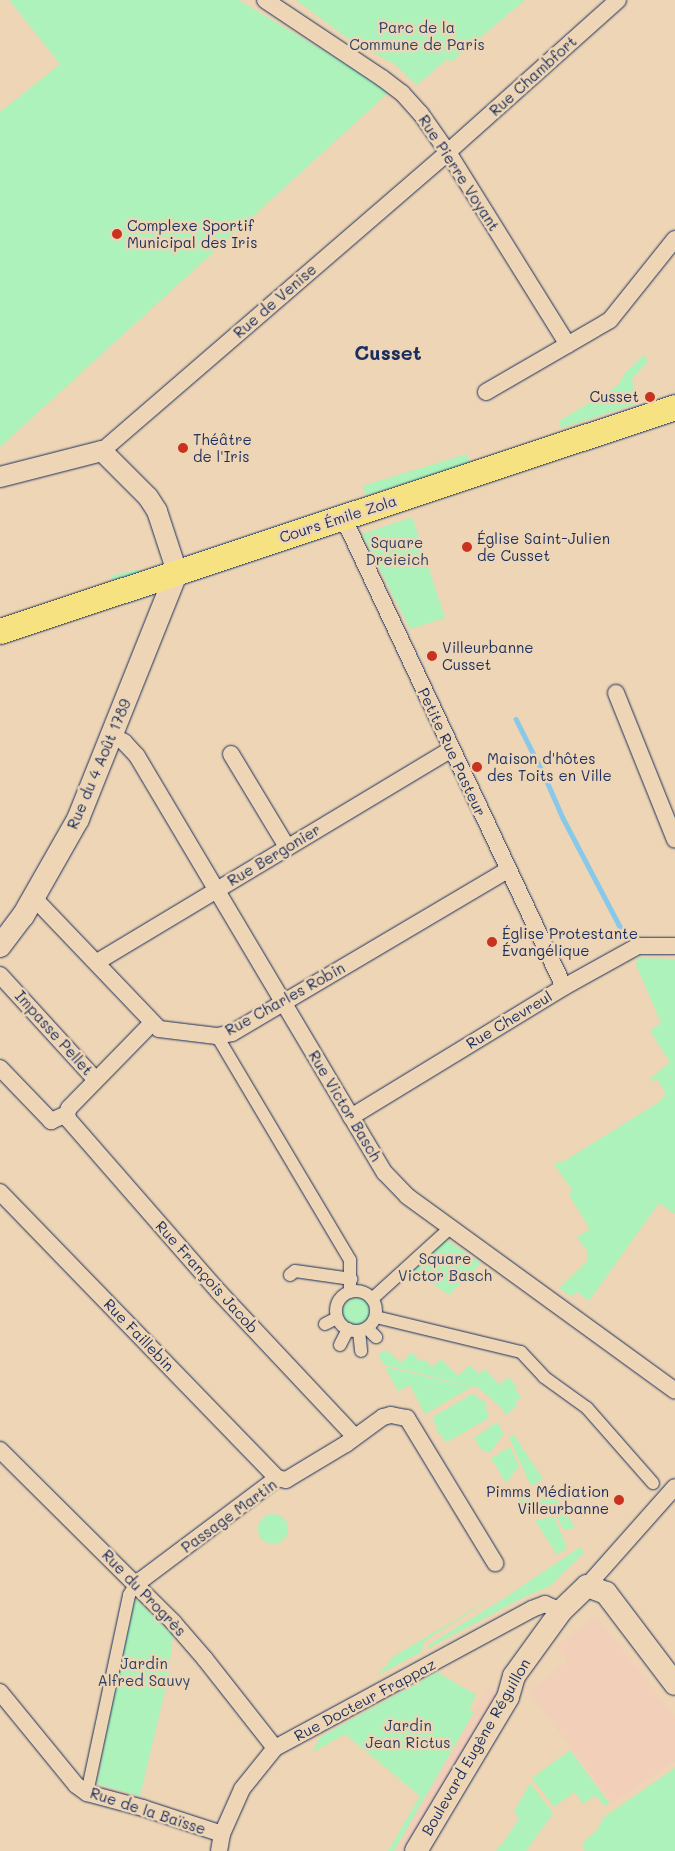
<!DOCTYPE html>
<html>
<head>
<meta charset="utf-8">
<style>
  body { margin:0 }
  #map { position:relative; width:675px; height:1851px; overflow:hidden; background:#edd5b5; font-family:Mali,sans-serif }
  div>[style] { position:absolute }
  .built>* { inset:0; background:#f2cfb8 }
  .green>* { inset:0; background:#adf1bb; transform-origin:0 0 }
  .round { border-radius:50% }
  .stream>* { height:4.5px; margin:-2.25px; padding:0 2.25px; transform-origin:2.25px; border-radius:2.25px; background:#88c9e9 }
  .roads { filter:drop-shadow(0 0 1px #1b2f5e) drop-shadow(0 0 1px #1b2f5e) }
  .pedestrian>* { height:12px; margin:-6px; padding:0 6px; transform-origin:6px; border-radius:6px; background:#edd5b5 }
  .pedestrian>.ring { margin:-6px; padding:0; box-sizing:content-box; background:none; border:12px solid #edd5b5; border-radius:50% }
  .minor>* { height:16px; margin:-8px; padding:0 8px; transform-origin:8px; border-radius:8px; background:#edd5b5 }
  .tertiary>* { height:20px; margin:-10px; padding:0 10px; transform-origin:10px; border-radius:10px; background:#edd5b5 }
  .secondary>* { height:22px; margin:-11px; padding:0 11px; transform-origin:11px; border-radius:11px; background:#edd5b5 }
  .primary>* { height:25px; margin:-12.5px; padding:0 12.5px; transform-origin:12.5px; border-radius:12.5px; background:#f7e281 }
  .dots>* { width:14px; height:14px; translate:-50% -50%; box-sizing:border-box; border:2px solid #edd5b5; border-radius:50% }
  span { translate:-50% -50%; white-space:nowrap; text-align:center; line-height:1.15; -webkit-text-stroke:5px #edd5b5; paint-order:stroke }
  .park-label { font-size:15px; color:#2a4267 }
  .street-label { font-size:15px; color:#1b2f5e }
  .poi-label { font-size:15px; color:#1b2f5e }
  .left { translate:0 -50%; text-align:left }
  .right { translate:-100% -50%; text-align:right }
  .district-label { font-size:20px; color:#1b2f5e; font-weight:700 }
</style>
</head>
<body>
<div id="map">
  <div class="built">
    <i style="clip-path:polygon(596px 1616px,675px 1717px,675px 1761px,613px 1803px,523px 1684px,524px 1681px,531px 1690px,568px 1662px,557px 1646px)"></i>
    <i style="clip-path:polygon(488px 1687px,501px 1694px,409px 1851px,394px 1851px)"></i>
  </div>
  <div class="green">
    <i style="clip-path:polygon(9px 0,239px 0,369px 78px,388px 93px,0 447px,0 112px,60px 64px)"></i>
    <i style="clip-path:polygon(296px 0,525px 0,451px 62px,447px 59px,417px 85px,394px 64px,350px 40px)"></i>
    <i style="clip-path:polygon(644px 355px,648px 361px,632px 378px,636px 404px,561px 428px,559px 421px,617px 386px,625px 373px)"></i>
    <i style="left:467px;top:454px;width:10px;height:109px;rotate:73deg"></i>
    <i style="clip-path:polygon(412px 517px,445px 618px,410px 629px,362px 534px)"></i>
    <i style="left:138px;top:569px;width:4px;height:28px;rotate:76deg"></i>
    <i style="clip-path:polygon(637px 958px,675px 959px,675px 1214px,659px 1203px,589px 1301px,576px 1291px,572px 1297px,559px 1288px,587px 1261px,587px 1251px,577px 1237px,590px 1229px,569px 1195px,572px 1190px,554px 1164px,560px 1161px,561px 1163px,662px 1100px,661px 1098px,666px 1094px,657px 1079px,652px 1082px,650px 1079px,670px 1062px,650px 1031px,661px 1023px,635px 962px,639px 962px)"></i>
    <i style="clip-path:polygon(444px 1238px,481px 1263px,449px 1295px,410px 1269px)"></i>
    <i class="round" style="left:342px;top:1298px;width:30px;height:30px"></i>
    <i style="clip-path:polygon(386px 1350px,401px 1363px,412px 1352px,421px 1362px,424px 1359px,432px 1367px,441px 1359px,458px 1376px,470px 1365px,479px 1374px,485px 1369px,500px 1385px,508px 1377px,517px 1387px,515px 1389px,521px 1397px,515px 1402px,517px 1405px,506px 1415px,500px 1407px,479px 1388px,384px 1365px,378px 1355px)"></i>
    <i style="clip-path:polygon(385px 1367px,472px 1387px,425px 1414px,410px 1385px,398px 1391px)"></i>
    <i style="clip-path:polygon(472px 1394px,476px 1395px,480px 1401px,483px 1399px,487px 1405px,484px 1407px,489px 1414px,487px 1419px,449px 1441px,445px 1441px,435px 1428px,437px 1427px,433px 1420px,434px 1416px)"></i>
    <i style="clip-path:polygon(497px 1422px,504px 1434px,491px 1451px,488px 1453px,485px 1449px,482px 1451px,474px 1438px)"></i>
    <i style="clip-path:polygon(514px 1435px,543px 1479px,531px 1486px,509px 1437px)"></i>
    <i style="clip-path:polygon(510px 1447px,519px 1466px,506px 1483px,491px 1458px)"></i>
    <i style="clip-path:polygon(549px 1488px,575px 1527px,570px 1529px,563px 1529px,556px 1514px,543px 1515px,538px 1505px)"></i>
    <i style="clip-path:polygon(529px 1492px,535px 1505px,527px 1515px,517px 1499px)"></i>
    <i class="round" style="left:258px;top:1514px;width:30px;height:30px"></i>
    <i style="clip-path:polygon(554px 1517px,567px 1548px,557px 1555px,535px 1520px)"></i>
    <i style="clip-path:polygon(580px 1547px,584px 1553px,550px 1586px,520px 1599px,427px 1649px,430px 1644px,503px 1599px)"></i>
    <i style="clip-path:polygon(497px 1595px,429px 1638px,424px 1642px,421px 1652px,378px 1675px,394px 1656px)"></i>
    <i style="clip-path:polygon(132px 1596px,173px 1635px,168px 1678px,140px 1796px,97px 1784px)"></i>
    <i style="clip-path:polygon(437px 1672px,476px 1695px,469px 1709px,474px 1712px,394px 1851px,388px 1851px,420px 1796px,345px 1734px,313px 1752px,320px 1737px)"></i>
    <i style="clip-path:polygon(570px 1750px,609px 1803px,605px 1806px,595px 1795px,583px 1804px,575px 1792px,554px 1807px,532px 1778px)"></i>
    <i style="clip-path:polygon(675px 1768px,675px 1851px,585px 1851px,582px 1844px,597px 1830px,604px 1817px)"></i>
    <i style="clip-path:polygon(530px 1783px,553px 1813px,526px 1851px,495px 1851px,502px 1844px,519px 1819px,514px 1811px)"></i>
  </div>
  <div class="stream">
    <i style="left:516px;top:719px;width:65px;rotate:63.4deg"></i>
    <i style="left:545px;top:777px;width:45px;rotate:66.3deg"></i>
    <i style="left:563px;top:818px;width:136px;rotate:62.3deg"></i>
  </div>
  <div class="roads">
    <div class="pedestrian">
      <i style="left:217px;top:1036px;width:261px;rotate:59.3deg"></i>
      <i style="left:350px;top:1260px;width:32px;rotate:90deg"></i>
      <i style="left:290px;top:1275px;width:6px;rotate:-39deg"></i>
      <i style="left:295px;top:1271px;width:57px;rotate:8.1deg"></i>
      <i class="ring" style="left:336px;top:1291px;width:28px;height:28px"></i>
      <i style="left:372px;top:1299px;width:105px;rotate:-42.3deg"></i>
      <i style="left:376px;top:1317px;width:149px;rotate:13.6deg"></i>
      <i style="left:521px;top:1352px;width:34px;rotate:47deg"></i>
      <i style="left:544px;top:1377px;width:53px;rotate:35.8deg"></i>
      <i style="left:587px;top:1408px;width:100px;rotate:48.7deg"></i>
      <i style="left:325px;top:1324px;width:13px;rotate:-27deg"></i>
      <i style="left:367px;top:1328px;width:13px;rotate:45deg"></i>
      <i style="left:359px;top:1331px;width:20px;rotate:84deg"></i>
      <i style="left:340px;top:1345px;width:18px;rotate:-63deg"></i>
      <i style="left:87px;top:1793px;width:202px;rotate:-78deg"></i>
      <i style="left:129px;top:1595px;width:13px;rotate:-58deg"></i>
    </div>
    <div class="minor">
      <i style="left:265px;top:0;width:141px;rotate:33.7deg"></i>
      <i style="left:382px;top:78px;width:25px;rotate:37deg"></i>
      <i style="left:402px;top:93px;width:28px;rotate:48deg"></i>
      <i style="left:421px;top:114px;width:52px;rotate:55.1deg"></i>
      <i style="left:451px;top:157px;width:221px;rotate:58.1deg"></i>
      <i style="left:486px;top:392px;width:143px;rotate:-30.1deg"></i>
      <i style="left:610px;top:320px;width:104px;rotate:-51.3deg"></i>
      <i style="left:102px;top:451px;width:457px;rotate:-40.8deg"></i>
      <i style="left:448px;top:152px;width:228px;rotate:-41.8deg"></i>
      <i style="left:343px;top:517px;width:519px;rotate:64.82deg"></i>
      <i style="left:616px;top:693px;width:158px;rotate:68.1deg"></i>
      <i style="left:111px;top:735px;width:15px;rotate:28deg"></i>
      <i style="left:124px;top:742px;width:19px;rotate:47deg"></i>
      <i style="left:137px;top:756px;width:485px;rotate:59.3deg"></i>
      <i style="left:385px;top:1173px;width:32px;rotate:46deg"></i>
      <i style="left:407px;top:1196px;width:331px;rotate:36deg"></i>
      <i style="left:231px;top:754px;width:109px;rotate:58.9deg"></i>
      <i style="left:34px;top:898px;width:181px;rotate:46.3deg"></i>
      <i style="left:159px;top:1029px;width:58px;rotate:6.9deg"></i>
      <i style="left:217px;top:1036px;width:15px;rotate:-11deg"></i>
      <i style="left:232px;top:1033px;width:321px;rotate:-30.6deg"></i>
      <i style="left:97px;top:962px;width:413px;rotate:-31deg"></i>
      <i style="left:0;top:975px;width:142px;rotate:47.6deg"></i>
      <i style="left:0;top:1068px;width:74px;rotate:46.1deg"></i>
      <i style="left:51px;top:1121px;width:17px;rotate:-24deg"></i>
      <i style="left:67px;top:1114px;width:6px;rotate:-72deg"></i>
      <i style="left:69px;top:1108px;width:119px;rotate:-45.7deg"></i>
      <i style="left:67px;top:1114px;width:5px;rotate:79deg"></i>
      <i style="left:68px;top:1119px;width:230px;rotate:48.9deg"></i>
      <i style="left:219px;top:1292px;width:197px;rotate:46.8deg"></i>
      <i style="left:351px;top:1117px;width:250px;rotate:-31.4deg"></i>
      <i style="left:564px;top:987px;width:85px;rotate:-29deg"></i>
      <i style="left:638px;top:946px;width:37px"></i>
      <i style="left:0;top:1192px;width:398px;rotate:45.9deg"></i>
      <i style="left:0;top:1450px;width:244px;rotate:44.8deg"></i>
      <i style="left:173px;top:1622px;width:49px;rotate:49.1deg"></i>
      <i style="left:205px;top:1659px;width:113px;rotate:51.8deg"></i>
      <i style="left:277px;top:1478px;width:9px;rotate:13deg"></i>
      <i style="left:286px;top:1480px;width:70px;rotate:-31deg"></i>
      <i style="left:346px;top:1444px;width:46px;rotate:-36.1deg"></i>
      <i style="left:383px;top:1417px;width:8px;rotate:-14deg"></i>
      <i style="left:391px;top:1415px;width:16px;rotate:11deg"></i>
      <i style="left:407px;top:1418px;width:170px;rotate:58.7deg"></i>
      <i style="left:136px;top:1584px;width:176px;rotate:-36.9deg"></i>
      <i style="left:587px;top:1586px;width:132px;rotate:-48.4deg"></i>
      <i style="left:0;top:1692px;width:120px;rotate:50.7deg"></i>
      <i style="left:76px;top:1785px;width:14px;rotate:36deg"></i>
      <i style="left:87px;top:1793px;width:58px;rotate:15deg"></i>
      <i style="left:143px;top:1808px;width:83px;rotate:18.2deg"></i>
      <i style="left:219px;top:1851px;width:17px;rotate:-80deg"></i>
      <i style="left:222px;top:1834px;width:49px;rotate:-66deg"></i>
      <i style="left:242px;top:1789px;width:53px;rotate:-51.2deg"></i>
      <i style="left:275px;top:1748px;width:292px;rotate:-28.4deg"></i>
      <i style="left:532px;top:1609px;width:14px;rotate:-21deg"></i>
      <i style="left:545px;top:1604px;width:17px;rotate:24deg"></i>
    </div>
    <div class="tertiary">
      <i style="left:0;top:477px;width:105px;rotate:-14.3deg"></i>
      <i style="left:102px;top:451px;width:65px;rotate:45deg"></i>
      <i style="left:148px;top:497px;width:17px;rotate:57deg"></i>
      <i style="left:157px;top:511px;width:64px;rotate:71.8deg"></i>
    </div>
    <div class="secondary">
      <i style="left:0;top:946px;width:38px;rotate:-53deg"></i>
      <i style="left:23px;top:916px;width:112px;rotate:-60.4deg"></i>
      <i style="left:78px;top:819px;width:266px;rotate:-68.2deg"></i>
      <i style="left:416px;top:1851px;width:179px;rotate:-59.1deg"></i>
      <i style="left:508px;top:1697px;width:22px;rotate:-74deg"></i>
      <i style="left:514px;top:1676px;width:80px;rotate:-54.1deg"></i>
      <i style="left:561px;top:1611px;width:36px;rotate:-44deg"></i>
      <i style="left:587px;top:1586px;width:20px;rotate:20deg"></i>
      <i style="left:606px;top:1593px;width:114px;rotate:52.8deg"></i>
    </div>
    <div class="primary">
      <i style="left:0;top:631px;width:711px;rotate:-18.36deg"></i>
    </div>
  </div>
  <div class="dots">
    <i style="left:117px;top:234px;background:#c8321e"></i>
    <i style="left:650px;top:397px;background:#c8321e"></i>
    <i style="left:183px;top:448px;background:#c8321e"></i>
    <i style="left:467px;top:547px;background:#c8321e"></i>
    <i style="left:432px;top:656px;background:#c8321e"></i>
    <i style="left:477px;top:767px;background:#c8321e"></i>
    <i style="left:492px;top:942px;background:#c8321e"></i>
    <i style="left:619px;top:1500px;background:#c8321e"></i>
  </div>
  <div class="park-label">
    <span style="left:417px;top:36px">Parc de la<br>Commune de Paris</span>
    <span style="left:397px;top:551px">Square<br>Dreieich</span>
    <span style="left:445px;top:1267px">Square<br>Victor Basch</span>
    <span style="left:144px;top:1672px">Jardin<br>Alfred Sauvy</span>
    <span style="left:408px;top:1734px">Jardin<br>Jean Rictus</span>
  </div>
  <div class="street-label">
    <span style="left:533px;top:76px;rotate:-42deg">Rue Chambfort</span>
    <span style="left:459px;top:173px;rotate:57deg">Rue Pierre Voyant</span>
    <span style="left:275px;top:301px;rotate:-41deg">Rue de Venise</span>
    <span style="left:338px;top:519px;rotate:-18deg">Cours Émile Zola</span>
    <span style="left:452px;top:752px;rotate:65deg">Petite Rue Pasteur</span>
    <span style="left:99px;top:764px;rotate:-67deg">Rue du 4 Août 1789</span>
    <span style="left:274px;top:855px;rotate:-31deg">Rue Bergonier</span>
    <span style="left:285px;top:999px;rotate:-29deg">Rue Charles Robin</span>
    <span style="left:509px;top:1020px;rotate:-31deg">Rue Chevreul</span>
    <span style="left:54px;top:1033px;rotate:48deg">Impasse Pellet</span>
    <span style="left:345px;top:1106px;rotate:59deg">Rue Victor Basch</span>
    <span style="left:207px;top:1277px;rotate:48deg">Rue François Jacob</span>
    <span style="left:139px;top:1335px;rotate:46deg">Rue Faillebin</span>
    <span style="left:229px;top:1516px;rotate:-36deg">Passage Martin</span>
    <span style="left:144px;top:1593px;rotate:46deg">Rue du Progrès</span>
    <span style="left:365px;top:1700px;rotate:-28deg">Rue Docteur Frappaz</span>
    <span style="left:476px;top:1747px;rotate:-60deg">Boulevard Eugène Réguillon</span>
    <span style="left:148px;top:1811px;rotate:18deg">Rue de la Baïsse</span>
  </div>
  <div class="poi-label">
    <span class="left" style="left:127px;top:234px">Complexe Sportif<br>Municipal des Iris</span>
    <span class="right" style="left:639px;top:397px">Cusset</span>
    <span class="left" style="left:193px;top:448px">Théâtre<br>de l'Iris</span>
    <span class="left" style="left:477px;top:547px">Église Saint-Julien<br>de Cusset</span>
    <span class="left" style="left:442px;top:656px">Villeurbanne<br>Cusset</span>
    <span class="left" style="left:487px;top:767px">Maison d'hôtes<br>des Toits en Ville</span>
    <span class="left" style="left:502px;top:942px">Église Protestante<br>Évangélique</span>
    <span class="right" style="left:609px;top:1500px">Pimms Médiation<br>Villeurbanne</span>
  </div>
  <div class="district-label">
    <span style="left:388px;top:352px">Cusset</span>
  </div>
</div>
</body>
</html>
